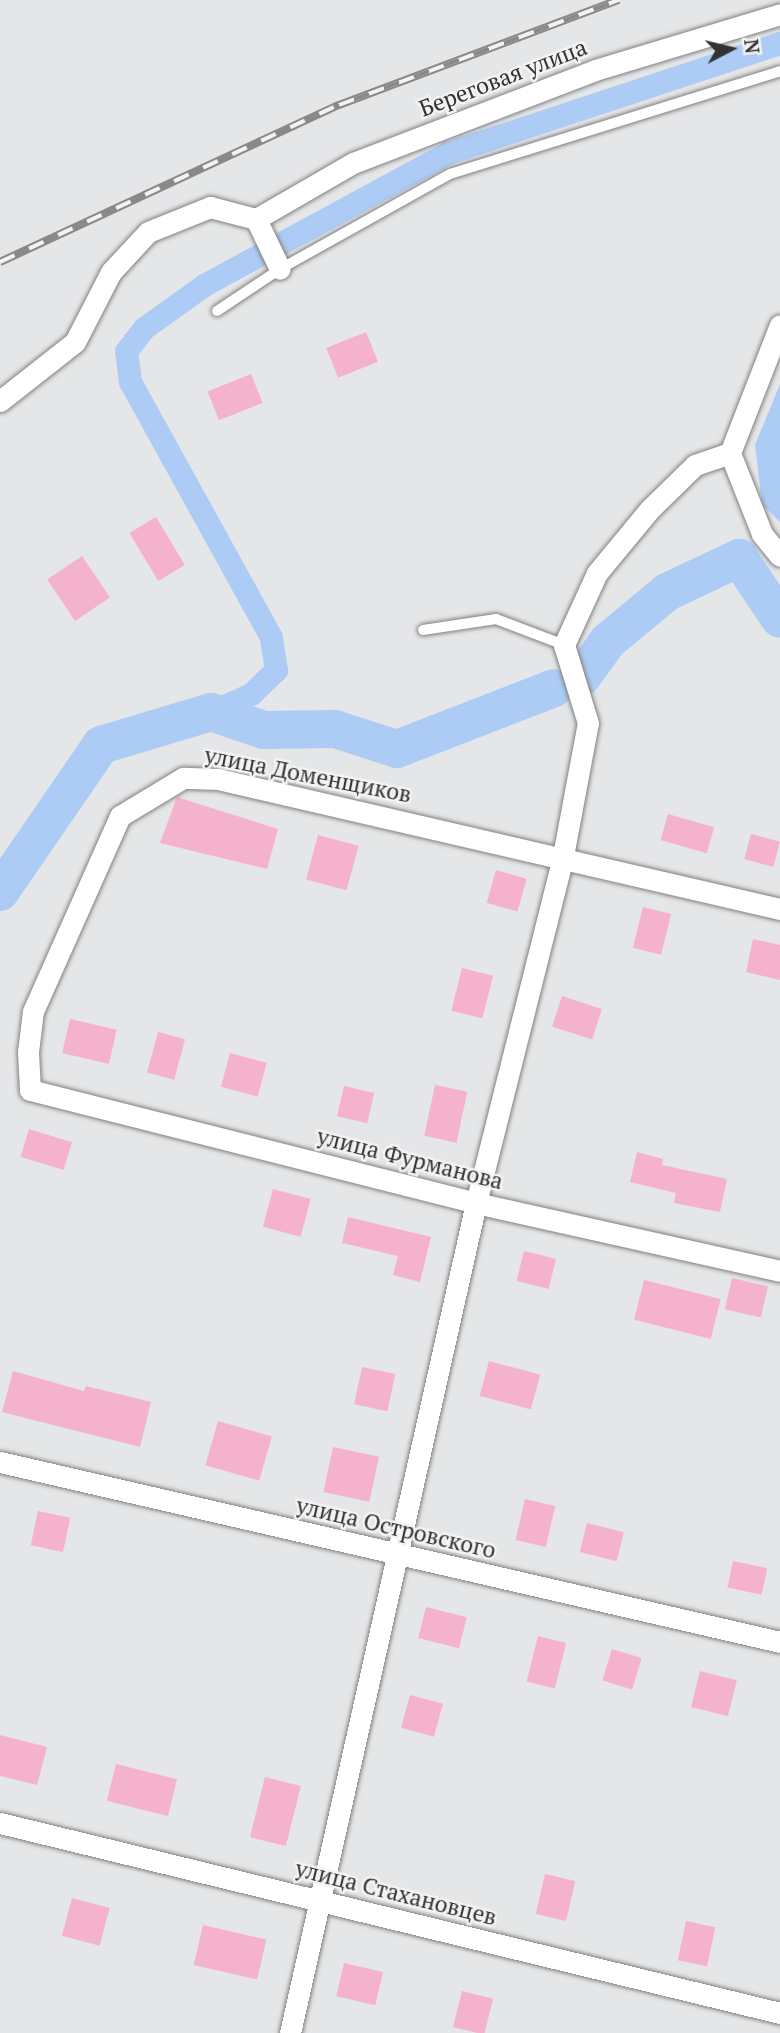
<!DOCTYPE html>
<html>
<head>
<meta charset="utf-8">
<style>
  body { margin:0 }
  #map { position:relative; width:780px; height:2033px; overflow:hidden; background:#e5e6e7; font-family:"PT Serif",serif }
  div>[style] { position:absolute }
  .water>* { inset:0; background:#adccf5 }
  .canal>* { height:23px; margin:-11.5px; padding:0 11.5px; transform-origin:11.5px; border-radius:11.5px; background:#adccf5 }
  .river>* { height:38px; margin:-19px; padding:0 19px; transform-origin:19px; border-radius:19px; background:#adccf5 }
  .building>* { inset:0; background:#f5b2cc; transform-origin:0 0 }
  .roads { filter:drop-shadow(0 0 2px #818182) drop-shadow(0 0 2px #818182) }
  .service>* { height:10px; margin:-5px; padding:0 5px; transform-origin:5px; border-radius:5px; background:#fff }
  .minor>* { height:21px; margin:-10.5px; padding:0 10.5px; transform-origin:10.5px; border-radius:10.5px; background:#fff }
  .rail>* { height:8px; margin-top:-4px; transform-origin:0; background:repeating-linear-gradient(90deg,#f2f3f4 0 16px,#89898a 0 32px); box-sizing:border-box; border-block:2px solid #89898a }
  span { translate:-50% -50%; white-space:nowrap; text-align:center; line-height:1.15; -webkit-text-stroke:5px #f2f3f4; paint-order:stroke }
  .street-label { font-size:23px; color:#333334 }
  .north { position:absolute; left:696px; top:14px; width:70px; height:70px; -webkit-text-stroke:5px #f2f3f4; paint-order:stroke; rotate:83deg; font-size:19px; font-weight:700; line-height:28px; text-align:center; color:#333334 }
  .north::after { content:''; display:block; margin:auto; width:24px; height:32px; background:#333334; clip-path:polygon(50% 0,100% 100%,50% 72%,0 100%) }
</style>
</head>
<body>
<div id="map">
  <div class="water">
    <i style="clip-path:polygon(780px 384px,780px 522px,762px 504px,755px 445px)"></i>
  </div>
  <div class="canal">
    <i style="left:211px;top:712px;width:44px;rotate:-24.2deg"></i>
    <i style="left:251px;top:694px;width:35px;rotate:-44deg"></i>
    <i style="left:276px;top:670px;width:33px;rotate:-99deg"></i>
    <i style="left:271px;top:637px;width:291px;rotate:-118.9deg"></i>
    <i style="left:130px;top:382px;width:31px;rotate:-97deg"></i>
    <i style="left:126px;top:351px;width:29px;rotate:-52deg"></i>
    <i style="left:144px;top:328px;width:74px;rotate:-35.6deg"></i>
    <i style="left:204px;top:285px;width:277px;rotate:-28.5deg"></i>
    <i style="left:447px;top:153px;width:351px;rotate:-18.3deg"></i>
  </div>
  <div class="river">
    <i style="left:582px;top:677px;width:44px;rotate:-54.2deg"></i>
    <i style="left:608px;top:641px;width:77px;rotate:-39.7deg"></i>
    <i style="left:667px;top:592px;width:80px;rotate:-25.3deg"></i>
    <i style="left:739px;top:558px;width:73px;rotate:56.1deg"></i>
    <i style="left:0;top:892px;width:178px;rotate:-55.5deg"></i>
    <i style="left:101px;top:745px;width:115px;rotate:-16.7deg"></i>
    <i style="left:211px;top:712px;width:56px;rotate:18.8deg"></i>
    <i style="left:264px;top:730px;width:71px;rotate:-0.8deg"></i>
    <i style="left:335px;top:729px;width:65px;rotate:17.9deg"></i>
    <i style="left:397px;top:749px;width:168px;rotate:-21.2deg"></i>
  </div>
  <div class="building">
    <i style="left:366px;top:332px;width:32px;height:43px;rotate:68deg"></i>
    <i style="left:251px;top:374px;width:31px;height:47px;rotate:68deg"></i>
    <i style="left:156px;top:517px;width:56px;height:31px;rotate:59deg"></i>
    <i style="left:82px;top:556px;width:50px;height:42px;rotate:56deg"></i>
    <i style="clip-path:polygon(177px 797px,278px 829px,267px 869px,160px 843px)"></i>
    <i style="left:668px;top:814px;width:48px;height:27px;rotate:16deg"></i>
    <i style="left:751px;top:834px;width:30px;height:26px;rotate:15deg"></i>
    <i style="left:318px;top:835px;width:42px;height:46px;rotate:15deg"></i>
    <i style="left:496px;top:870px;width:32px;height:34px;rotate:16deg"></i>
    <i style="left:643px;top:907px;width:29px;height:42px;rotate:14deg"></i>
    <i style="clip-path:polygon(753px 939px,780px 945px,780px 980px,746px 972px)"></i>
    <i style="left:462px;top:968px;width:32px;height:44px;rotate:14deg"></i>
    <i style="left:562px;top:996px;width:42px;height:32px;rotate:18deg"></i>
    <i style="left:70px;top:1019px;width:48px;height:35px;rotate:13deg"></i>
    <i style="left:158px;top:1032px;width:28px;height:42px;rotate:15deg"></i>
    <i style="left:230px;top:1053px;width:38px;height:35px;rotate:15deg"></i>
    <i style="left:435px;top:1085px;width:33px;height:52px;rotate:12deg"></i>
    <i style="left:344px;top:1086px;width:31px;height:31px;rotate:13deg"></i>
    <i style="left:29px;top:1129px;width:45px;height:29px;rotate:17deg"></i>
    <i style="clip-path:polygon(637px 1152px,663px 1159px,662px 1165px,727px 1179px,720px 1212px,674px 1203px,676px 1193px,630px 1182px)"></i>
    <i style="left:273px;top:1189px;width:39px;height:39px;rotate:15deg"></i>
    <i style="clip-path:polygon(348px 1217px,431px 1237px,420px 1282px,393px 1275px,398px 1256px,342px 1243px)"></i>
    <i style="left:524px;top:1251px;width:33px;height:31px;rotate:14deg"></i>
    <i style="left:732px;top:1278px;width:37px;height:32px;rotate:13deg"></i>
    <i style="left:644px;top:1280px;width:79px;height:41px;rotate:14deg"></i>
    <i style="left:489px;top:1361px;width:53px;height:36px;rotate:15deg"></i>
    <i style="left:362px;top:1367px;width:34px;height:38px;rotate:12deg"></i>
    <i style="clip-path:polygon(13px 1371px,84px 1391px,86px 1386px,151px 1402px,140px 1447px,2px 1412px)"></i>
    <i style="left:218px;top:1421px;width:56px;height:46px;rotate:16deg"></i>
    <i style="left:333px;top:1447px;width:47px;height:46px;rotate:12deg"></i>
    <i style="left:525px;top:1499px;width:31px;height:42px;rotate:13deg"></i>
    <i style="left:38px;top:1511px;width:33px;height:35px;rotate:12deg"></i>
    <i style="left:587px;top:1523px;width:38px;height:30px;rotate:14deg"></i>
    <i style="left:733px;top:1561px;width:35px;height:27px;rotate:12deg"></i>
    <i style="left:426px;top:1607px;width:42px;height:32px;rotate:14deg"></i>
    <i style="left:538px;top:1636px;width:29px;height:47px;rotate:14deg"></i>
    <i style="left:612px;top:1649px;width:31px;height:33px;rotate:17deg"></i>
    <i style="left:700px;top:1671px;width:38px;height:37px;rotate:14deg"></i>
    <i style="left:410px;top:1695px;width:34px;height:34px;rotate:15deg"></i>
    <i style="clip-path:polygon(0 1735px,47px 1747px,37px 1785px,0 1776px)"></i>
    <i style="left:116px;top:1764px;width:63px;height:38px;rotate:14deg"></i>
    <i style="left:265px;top:1777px;width:37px;height:62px;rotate:14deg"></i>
    <i style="left:545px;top:1874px;width:31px;height:41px;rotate:13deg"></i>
    <i style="left:72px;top:1898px;width:39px;height:39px;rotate:15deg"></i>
    <i style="left:686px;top:1921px;width:30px;height:40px;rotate:12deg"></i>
    <i style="left:203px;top:1925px;width:65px;height:41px;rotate:13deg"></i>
    <i style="left:344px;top:1963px;width:40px;height:34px;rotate:13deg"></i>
    <i style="left:462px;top:1991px;width:32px;height:37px;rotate:14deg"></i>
  </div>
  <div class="roads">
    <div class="service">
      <i style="left:217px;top:311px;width:76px;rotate:-33.7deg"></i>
      <i style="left:280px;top:269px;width:195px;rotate:-29.2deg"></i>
      <i style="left:450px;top:174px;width:346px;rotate:-17.3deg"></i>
      <i style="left:423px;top:630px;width:74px;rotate:-8.6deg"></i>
      <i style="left:496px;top:619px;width:73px;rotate:20.9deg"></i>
    </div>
    <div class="minor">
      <i style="left:256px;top:219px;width:112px;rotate:-30deg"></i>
      <i style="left:353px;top:163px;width:259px;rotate:-21deg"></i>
      <i style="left:595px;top:70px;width:193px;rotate:-16.8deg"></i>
      <i style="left:0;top:401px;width:95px;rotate:-38.2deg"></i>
      <i style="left:75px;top:342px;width:79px;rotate:-62.8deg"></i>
      <i style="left:111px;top:272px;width:54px;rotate:-47.2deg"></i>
      <i style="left:148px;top:232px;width:67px;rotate:-22deg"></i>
      <i style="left:210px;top:207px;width:48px;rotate:14.6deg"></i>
      <i style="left:256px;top:219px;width:55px;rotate:64.4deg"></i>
      <i style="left:730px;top:453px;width:87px;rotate:68.4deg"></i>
      <i style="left:762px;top:534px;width:28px;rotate:51deg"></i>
      <i style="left:780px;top:909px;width:577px;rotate:-166.98deg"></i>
      <i style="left:218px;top:779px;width:35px;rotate:-178deg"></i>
      <i style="left:183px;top:778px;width:74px;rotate:148.9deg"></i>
      <i style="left:120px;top:816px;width:214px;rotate:114deg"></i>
      <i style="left:33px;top:1011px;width:41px;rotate:97deg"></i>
      <i style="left:28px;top:1052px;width:38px;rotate:87deg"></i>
      <i style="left:30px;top:1090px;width:460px;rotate:14.2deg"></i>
      <i style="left:476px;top:1203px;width:312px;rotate:12.6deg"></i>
      <i style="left:0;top:1462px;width:800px;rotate:12.99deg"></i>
      <i style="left:0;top:1823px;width:803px;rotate:13.69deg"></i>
      <i style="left:290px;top:2033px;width:851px;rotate:-77.37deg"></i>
      <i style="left:476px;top:1203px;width:358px;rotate:-75.9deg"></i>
      <i style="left:563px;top:856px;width:135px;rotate:-79.4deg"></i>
      <i style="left:588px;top:723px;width:82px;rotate:-107.1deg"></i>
      <i style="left:564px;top:645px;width:79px;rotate:-65.4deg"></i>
      <i style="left:597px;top:573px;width:83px;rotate:-50.4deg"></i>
      <i style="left:650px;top:509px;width:63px;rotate:-44.4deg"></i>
      <i style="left:695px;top:465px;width:37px;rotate:-19deg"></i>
      <i style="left:730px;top:453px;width:137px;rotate:-68.7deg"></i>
    </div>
  </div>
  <div class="rail">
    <i style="left:0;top:262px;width:374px;rotate:-24.9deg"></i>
    <i style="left:339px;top:105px;width:299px;rotate:-20.6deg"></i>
  </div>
  <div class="street-label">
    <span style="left:503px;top:78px;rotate:-21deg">Береговая улица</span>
    <span style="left:308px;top:775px;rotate:11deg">улица Доменщиков</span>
    <span style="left:410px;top:1159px;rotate:14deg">улица Фурманова</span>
    <span style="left:396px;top:1528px;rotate:13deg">улица Островского</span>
    <span style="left:396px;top:1893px;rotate:14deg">улица Стахановцев</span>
  </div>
  <div class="north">N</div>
</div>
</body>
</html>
